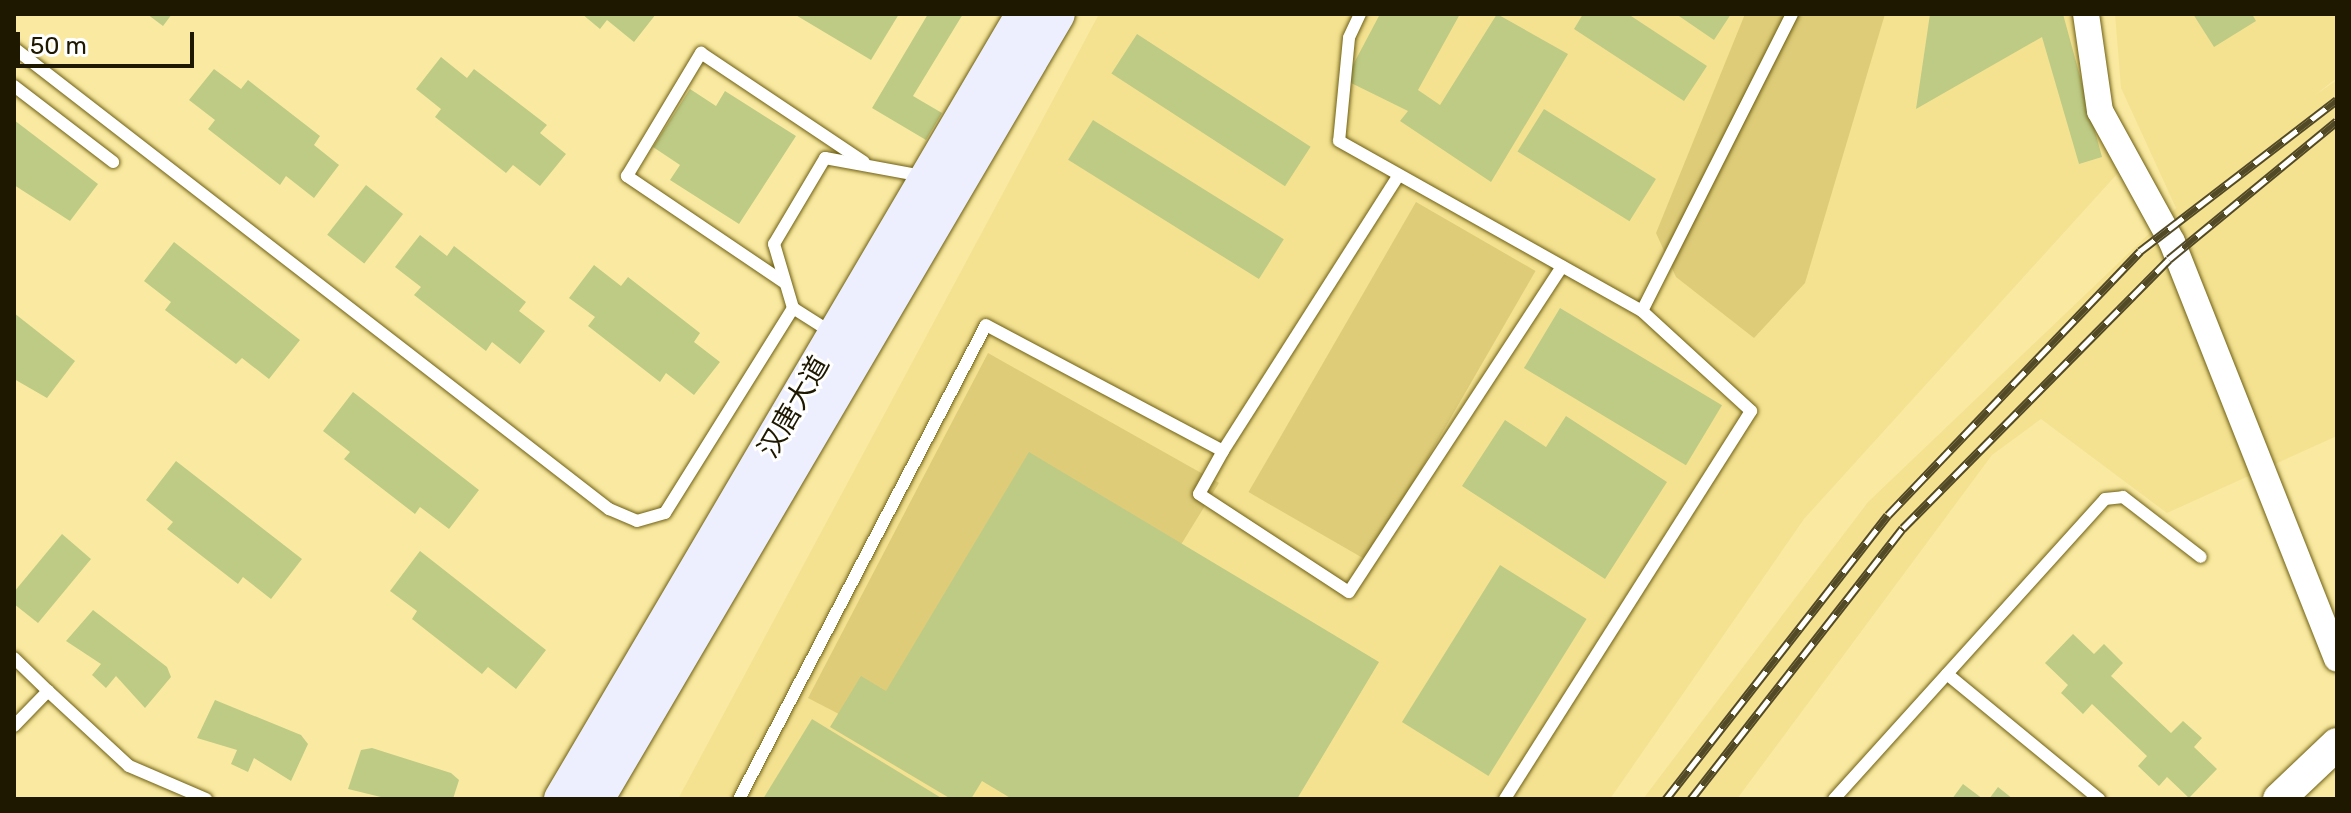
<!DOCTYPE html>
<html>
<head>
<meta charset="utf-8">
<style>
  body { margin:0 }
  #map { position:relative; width:2351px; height:813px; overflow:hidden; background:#faeaa1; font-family:Rubik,"Noto Sans SC",sans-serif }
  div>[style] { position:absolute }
  .built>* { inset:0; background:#f4e291 }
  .green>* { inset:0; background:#decc79; transform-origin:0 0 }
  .building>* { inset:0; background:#becb85; transform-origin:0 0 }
  .roads { filter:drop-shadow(0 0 2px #6e5f12) drop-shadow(0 0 2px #6e5f12) }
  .service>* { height:12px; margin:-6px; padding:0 6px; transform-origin:6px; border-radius:6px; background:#fff }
  .minor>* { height:26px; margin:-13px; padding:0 13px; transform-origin:13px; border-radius:13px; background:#fff }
  .tertiary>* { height:32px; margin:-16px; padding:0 16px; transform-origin:16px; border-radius:16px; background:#fff }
  .secondary>* { height:36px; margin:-18px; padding:0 18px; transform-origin:18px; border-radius:18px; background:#edeffe }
  .rail>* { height:9px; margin-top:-4.5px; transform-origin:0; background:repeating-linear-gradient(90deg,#fff 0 18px,#524926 0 36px); box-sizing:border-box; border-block:2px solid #524926 }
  span { translate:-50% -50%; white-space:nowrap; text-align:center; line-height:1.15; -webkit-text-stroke:6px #fff; paint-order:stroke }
  .street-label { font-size:28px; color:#1e1800 }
  .frame { position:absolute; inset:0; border:16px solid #1e1800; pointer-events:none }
  .scale { position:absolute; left:16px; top:32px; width:178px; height:36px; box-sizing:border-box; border:4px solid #1e1800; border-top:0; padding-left:10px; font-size:24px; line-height:28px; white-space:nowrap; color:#1e1800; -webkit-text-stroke:6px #fff; paint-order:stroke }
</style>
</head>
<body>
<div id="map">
  <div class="built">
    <i style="clip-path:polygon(1099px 14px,2086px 14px,2128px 162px,1804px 519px,1610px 799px,678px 799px)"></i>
    <i style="clip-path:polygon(2115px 14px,2337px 14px,2337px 78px,2315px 95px,2337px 80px,2337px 436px,2167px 513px,2041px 419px,1992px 455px,1737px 799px,1643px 799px,1868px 502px,2176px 208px,2121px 88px)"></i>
  </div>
  <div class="green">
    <i style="clip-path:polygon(1745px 14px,1885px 14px,1805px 283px,1754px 338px,1676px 277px,1656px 233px)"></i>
    <i style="left:1416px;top:202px;width:138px;height:335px;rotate:30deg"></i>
    <i style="clip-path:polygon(988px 353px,1219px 483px,1174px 556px,891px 741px,808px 698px)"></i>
  </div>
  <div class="building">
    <i style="clip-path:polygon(147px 14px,172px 14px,163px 26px)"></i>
    <i style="clip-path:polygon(582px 14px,656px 14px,634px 42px,607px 20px,600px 29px)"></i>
    <i style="clip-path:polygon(794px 14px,899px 14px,871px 60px)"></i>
    <i style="clip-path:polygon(928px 14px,963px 14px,913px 96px,942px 113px,926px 140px,872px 108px)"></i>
    <i style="clip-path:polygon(1380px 14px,1460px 14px,1418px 90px,1440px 105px,1497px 14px,1568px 54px,1491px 182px,1400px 121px,1408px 111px,1345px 80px)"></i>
    <i style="clip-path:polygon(1583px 14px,1628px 14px,1707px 66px,1684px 101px,1574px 29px)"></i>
    <i style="clip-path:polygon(1676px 14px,1731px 14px,1714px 40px)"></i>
    <i style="clip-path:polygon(1930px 14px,2063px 14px,2102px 157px,2079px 164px,2042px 37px,1916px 109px)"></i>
    <i style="clip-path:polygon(2193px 14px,2252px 14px,2256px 21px,2214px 47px)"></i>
    <i style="left:1137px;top:34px;width:207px;height:47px;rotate:33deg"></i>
    <i style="clip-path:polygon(441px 57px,467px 78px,474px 69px,547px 125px,540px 133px,566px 154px,540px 186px,513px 165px,506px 173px,435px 117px,441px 109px,416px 89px)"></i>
    <i style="clip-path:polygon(214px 69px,241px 89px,248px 80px,320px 136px,314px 145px,339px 165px,314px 198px,286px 176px,280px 185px,208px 129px,215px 120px,189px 100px)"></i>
    <i style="clip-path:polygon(690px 89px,716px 106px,725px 91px,796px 136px,739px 224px,670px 180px,680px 165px,653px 147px)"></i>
    <i style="left:1544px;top:109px;width:132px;height:50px;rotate:32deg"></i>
    <i style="clip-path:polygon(14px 120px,98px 184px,70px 221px,14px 185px)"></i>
    <i style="left:1093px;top:120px;width:225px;height:47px;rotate:32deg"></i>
    <i style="left:366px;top:185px;width:47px;height:63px;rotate:38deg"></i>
    <i style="clip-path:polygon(420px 235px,447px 256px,454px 246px,526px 302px,519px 311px,545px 331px,520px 364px,492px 342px,486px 351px,414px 295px,421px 287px,395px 267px)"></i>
    <i style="clip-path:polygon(174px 242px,300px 340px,269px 379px,242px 358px,236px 364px,165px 310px,171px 302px,144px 281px)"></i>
    <i style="clip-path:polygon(594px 265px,621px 286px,628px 277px,700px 333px,694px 342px,720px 362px,694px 395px,666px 373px,660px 382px,588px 326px,595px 317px,569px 298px)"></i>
    <i style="left:1560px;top:308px;width:189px;height:70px;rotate:31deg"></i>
    <i style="clip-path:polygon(14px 313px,75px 361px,47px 398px,14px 379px)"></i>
    <i style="clip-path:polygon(353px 392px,479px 490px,449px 529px,420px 507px,415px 514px,344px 459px,350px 452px,323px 431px)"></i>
    <i style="clip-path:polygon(1566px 416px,1667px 482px,1605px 579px,1462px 486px,1505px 420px,1546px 447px)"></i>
    <i style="clip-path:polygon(1029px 452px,1379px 662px,1297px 799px,1012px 799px,982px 781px,971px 799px,951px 799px,830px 727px,861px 676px,886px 691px)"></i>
    <i style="clip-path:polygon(176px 461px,302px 559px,271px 599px,243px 577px,238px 584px,167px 529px,173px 522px,146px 500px)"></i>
    <i style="clip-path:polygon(62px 534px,91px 559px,38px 623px,14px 604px,14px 592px)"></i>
    <i style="clip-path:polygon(420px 551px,546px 650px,516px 689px,488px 667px,482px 674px,412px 619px,417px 611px,390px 591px)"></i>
    <i style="left:1500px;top:565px;width:102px;height:185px;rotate:32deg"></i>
    <i style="clip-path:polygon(93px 610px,167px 667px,171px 677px,145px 708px,116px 676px,106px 688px,92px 675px,101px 664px,66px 641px)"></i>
    <i style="clip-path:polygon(2073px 634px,2094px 654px,2104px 644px,2123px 663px,2111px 676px,2171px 733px,2183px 721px,2202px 738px,2194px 747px,2217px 769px,2189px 798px,2167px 777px,2159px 786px,2138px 766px,2147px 756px,2092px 704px,2083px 714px,2061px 693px,2068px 685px,2045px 663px)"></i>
    <i style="clip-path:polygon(215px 700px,301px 735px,308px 744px,291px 781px,254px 758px,248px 772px,231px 764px,237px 750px,197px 738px)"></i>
    <i style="clip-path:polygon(812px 719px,943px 799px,763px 799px)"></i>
    <i style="clip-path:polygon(372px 748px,451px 773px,459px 780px,453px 799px,389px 799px,348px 789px,361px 750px)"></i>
    <i style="clip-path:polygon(1963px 784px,1983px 799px,1952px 799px)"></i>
    <i style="clip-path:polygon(1998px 787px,2013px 799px,1989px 799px)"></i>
  </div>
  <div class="roads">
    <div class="service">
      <i style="left:1360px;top:14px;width:26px;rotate:115deg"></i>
      <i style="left:1349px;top:38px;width:103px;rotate:95.5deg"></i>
      <i style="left:1339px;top:141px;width:347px;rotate:29.3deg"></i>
      <i style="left:1642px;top:311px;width:148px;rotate:42.5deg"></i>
      <i style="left:1751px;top:411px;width:459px;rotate:122.4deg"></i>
      <i style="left:14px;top:48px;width:753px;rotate:37.77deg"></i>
      <i style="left:609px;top:509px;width:30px;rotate:23deg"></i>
      <i style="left:637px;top:521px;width:29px;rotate:-16deg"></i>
      <i style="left:665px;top:513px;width:242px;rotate:-58deg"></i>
      <i style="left:793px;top:308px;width:67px;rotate:-106.5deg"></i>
      <i style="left:774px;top:244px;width:100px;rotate:-59.3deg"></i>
      <i style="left:825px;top:158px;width:100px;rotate:10.4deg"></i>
      <i style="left:14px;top:86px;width:125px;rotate:37.5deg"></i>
      <i style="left:785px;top:283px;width:191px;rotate:-145.9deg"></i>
      <i style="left:627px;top:176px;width:144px;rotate:-59deg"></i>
      <i style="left:701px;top:53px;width:196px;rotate:33.8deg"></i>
      <i style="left:793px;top:308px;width:49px;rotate:32.4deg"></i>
      <i style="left:1642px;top:311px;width:333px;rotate:-63.2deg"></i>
      <i style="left:1223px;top:451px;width:49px;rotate:119.2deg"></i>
      <i style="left:1199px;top:494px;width:179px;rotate:33.2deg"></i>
      <i style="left:1349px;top:592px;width:389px;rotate:-56.8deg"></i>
      <i style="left:14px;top:658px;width:47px;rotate:44.1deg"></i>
      <i style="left:1947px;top:674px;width:197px;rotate:39.4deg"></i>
      <i style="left:14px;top:726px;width:49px;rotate:-45.8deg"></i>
      <i style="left:48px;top:691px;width:110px;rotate:42.8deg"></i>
      <i style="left:129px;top:766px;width:84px;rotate:23.2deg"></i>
      <i style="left:739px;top:799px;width:534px;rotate:-62.48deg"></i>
      <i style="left:986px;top:325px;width:268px;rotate:28deg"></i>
      <i style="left:1223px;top:451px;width:327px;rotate:-57.5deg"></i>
      <i style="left:1834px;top:799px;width:404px;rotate:-47.9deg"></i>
      <i style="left:2105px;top:499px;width:18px;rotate:-6deg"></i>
      <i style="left:2123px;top:497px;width:98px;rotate:37.6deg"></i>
    </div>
    <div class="minor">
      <i style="left:2086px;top:14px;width:98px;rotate:81.8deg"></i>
      <i style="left:2100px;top:111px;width:149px;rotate:61.2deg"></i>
      <i style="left:2172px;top:242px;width:448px;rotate:68.4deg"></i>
    </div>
    <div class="tertiary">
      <i style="left:2279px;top:799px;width:80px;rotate:-43.5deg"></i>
    </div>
    <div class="secondary">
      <i style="left:562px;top:799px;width:911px;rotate:-59.52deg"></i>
      <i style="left:596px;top:799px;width:910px;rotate:-59.58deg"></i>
    </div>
  </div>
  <div class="rail">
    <i style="left:1666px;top:799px;width:360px;rotate:-52deg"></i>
    <i style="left:1888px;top:515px;width:365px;rotate:-46.3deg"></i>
    <i style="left:2140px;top:251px;width:248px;rotate:-37.5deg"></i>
    <i style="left:1691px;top:799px;width:344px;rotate:-52deg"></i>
    <i style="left:1903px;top:528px;width:378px;rotate:-45.3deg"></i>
    <i style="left:2169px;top:259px;width:217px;rotate:-39.4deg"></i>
  </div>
  <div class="street-label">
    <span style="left:794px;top:407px;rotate:-60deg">汉唐大道</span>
  </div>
  <div class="frame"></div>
  <div class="scale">50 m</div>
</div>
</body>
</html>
